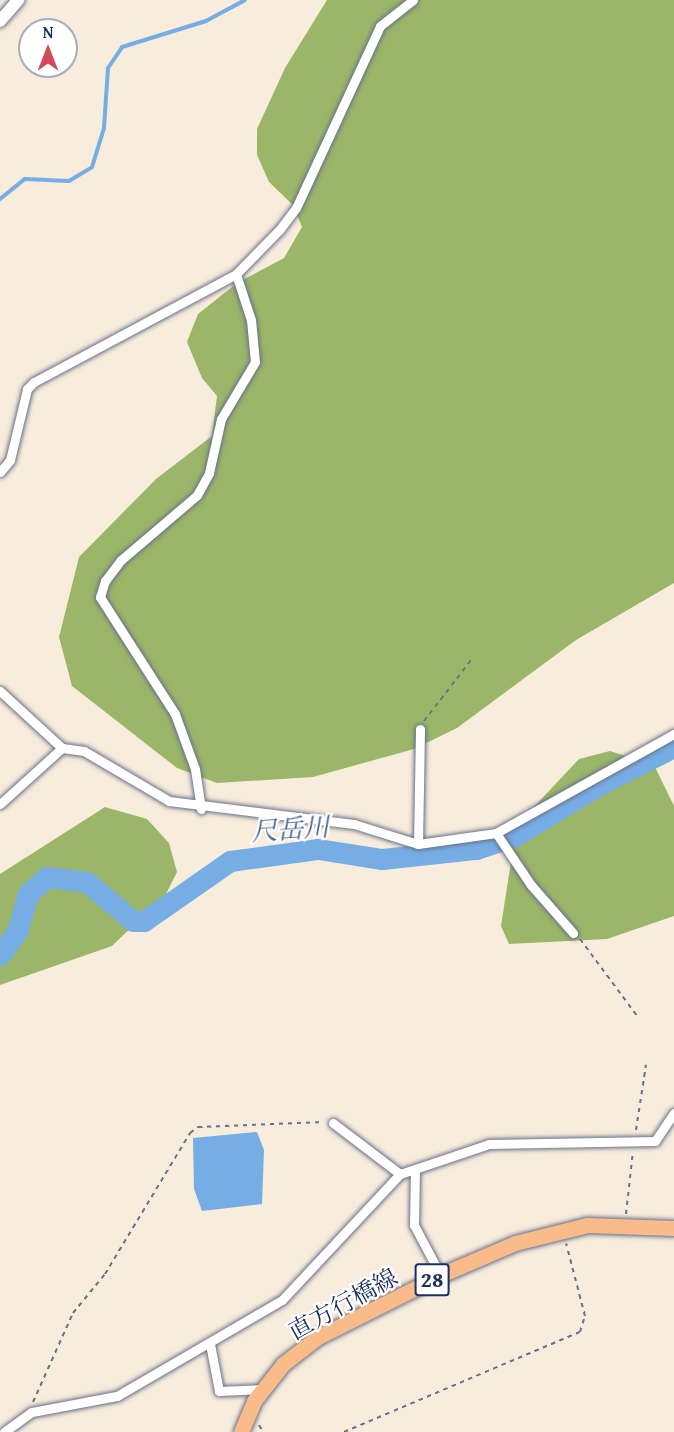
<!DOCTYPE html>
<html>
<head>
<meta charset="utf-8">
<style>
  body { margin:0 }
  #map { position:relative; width:674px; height:1432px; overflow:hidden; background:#f8ecdc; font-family:"Gentium Book Plus","Noto Serif JP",serif }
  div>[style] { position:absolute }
  .forest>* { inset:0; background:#9bb668 }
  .water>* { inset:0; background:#77ade5 }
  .stream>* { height:4px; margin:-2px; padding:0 2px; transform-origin:2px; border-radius:2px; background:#77ade5 }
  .river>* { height:21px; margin:-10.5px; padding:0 10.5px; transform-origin:10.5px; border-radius:10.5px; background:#77ade5 }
  .path>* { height:2px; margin-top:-1px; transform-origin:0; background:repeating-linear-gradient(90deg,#68718a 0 4.5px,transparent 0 9px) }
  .roads { filter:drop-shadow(0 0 2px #68718a) drop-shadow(0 0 2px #68718a) }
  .minor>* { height:9px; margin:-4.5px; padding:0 4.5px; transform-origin:4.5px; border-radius:4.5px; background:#fff }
  .tertiary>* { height:12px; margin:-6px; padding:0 6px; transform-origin:6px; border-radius:6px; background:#fff }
  .primary>* { height:15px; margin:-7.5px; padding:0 7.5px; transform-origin:7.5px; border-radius:7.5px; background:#fabb8b }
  span { translate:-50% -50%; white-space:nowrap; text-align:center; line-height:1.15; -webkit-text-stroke:4.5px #fff; paint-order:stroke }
  .shield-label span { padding:2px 4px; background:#fff; border:2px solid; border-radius:4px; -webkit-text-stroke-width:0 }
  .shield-label { font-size:22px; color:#1b2f5e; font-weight:700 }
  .street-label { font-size:24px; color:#1b2f5e }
  .water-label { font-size:26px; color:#3b5b8d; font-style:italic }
  .north { position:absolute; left:18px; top:18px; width:60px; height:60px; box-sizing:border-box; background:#fff; border:2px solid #a4acbf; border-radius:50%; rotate:0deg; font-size:16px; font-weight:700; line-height:24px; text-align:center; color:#1b2f5e }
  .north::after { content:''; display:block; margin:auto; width:21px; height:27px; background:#d1495b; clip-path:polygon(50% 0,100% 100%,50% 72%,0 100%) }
</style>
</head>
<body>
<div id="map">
  <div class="forest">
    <i style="clip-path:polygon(327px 0,674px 0,674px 583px,576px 640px,457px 728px,414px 749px,313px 777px,217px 783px,177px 768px,72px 686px,59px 637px,79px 557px,156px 479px,212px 436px,217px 396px,202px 378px,187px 342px,198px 314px,237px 283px,284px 258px,302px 227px,293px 205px,269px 182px,257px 155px,257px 129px,285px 68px)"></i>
    <i style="clip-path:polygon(610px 751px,654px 765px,674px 806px,674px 916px,607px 939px,509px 944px,501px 926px,513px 849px,532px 809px,579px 759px)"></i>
    <i style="clip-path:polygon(105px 807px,147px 819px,169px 843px,177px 872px,166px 894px,112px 946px,0 985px,0 874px)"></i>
  </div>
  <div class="water">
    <i style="clip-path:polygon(257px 1132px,264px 1150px,262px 1204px,202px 1211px,194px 1189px,193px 1138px)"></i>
  </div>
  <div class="stream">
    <i style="left:0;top:199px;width:32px;rotate:-39deg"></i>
    <i style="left:25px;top:179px;width:44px;rotate:2.6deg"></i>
    <i style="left:69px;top:181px;width:27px;rotate:-31deg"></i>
    <i style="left:92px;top:167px;width:41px;rotate:-72.9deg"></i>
    <i style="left:104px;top:128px;width:60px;rotate:-86.2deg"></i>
    <i style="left:108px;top:68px;width:25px;rotate:-56deg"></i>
    <i style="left:122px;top:47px;width:88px;rotate:-17.2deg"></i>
    <i style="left:206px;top:21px;width:44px;rotate:-28.3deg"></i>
  </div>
  <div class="river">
    <i style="left:0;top:955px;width:29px;rotate:-54deg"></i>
    <i style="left:17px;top:932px;width:40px;rotate:-74deg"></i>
    <i style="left:28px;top:894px;width:25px;rotate:-42deg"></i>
    <i style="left:47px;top:877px;width:40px;rotate:7.1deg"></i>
    <i style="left:87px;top:882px;width:60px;rotate:40.3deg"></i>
    <i style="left:133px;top:921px;width:11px"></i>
    <i style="left:144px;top:921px;width:105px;rotate:-34.9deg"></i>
    <i style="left:230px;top:861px;width:89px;rotate:-7.8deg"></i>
    <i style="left:318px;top:849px;width:65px;rotate:8.9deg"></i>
    <i style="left:382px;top:859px;width:95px;rotate:-6.1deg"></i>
    <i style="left:476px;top:849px;width:41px;rotate:-18.4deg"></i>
    <i style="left:515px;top:836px;width:96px;rotate:-31.4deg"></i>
    <i style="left:597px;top:786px;width:86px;rotate:-26.9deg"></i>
  </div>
  <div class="path">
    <i style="left:424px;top:721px;width:77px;rotate:-52.4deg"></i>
    <i style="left:580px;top:939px;width:97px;rotate:53.4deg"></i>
    <i style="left:636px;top:1130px;width:66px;rotate:-81.3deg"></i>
    <i style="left:626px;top:1214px;width:63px;rotate:-83.7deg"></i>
    <i style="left:33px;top:1402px;width:98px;rotate:-65.8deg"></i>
    <i style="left:73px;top:1313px;width:50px;rotate:-50.6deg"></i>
    <i style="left:105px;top:1274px;width:165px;rotate:-58.9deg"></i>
    <i style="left:190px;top:1133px;width:10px;rotate:-37deg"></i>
    <i style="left:198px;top:1127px;width:126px;rotate:-2.3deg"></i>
    <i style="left:259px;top:1425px;width:8px;rotate:60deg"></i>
    <i style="left:344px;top:1432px;width:256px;rotate:-23deg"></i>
    <i style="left:580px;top:1332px;width:17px;rotate:-73deg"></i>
    <i style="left:585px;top:1316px;width:75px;rotate:-104.6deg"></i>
  </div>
  <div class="roads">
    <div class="minor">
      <i style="left:0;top:472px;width:16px;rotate:-50deg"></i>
      <i style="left:10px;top:460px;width:73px;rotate:-76.5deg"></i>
      <i style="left:27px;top:389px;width:10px;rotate:-45deg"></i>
      <i style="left:34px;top:382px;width:229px;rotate:-28.1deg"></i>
      <i style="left:236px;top:274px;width:63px;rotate:-45.6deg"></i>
      <i style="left:280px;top:229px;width:26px;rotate:-53deg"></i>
      <i style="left:296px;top:208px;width:200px;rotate:-65.2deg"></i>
      <i style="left:380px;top:26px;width:42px;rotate:-38.2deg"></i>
      <i style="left:0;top:691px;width:84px;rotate:42.6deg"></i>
      <i style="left:62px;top:748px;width:22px;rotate:8deg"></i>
      <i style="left:84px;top:751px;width:99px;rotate:30.5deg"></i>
      <i style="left:169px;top:801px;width:186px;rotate:7.1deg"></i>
      <i style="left:354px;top:824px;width:67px;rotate:17.4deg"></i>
      <i style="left:418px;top:844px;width:79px;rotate:-8deg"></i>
      <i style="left:496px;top:833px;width:204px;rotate:-29.1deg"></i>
      <i style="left:0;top:804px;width:84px;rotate:-42.1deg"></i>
      <i style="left:201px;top:809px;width:40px;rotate:-98.5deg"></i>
      <i style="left:195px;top:769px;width:59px;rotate:-110deg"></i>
      <i style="left:175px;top:714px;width:139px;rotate:-122.7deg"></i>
      <i style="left:100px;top:597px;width:17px;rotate:-73deg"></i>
      <i style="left:105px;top:581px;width:26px;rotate:-53deg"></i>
      <i style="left:121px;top:560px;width:100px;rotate:-40.5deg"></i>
      <i style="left:197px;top:495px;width:25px;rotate:-61deg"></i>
      <i style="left:209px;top:473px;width:55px;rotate:-77.5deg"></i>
      <i style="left:221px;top:419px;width:66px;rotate:-59.2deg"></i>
      <i style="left:255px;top:362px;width:42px;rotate:-95.4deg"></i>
      <i style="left:251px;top:320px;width:48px;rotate:-108.1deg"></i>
      <i style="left:496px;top:833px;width:63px;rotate:56.1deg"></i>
      <i style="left:531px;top:885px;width:64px;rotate:48.8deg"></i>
      <i style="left:418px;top:844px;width:115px;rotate:-89deg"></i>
      <i style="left:333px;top:1123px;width:84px;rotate:37.3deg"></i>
      <i style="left:415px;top:1169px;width:56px;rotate:91deg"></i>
      <i style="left:414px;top:1225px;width:58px;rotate:62.1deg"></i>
      <i style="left:210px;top:1344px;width:48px;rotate:79.2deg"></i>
      <i style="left:219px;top:1391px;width:45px;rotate:-2.5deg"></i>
      <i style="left:4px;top:1432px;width:34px;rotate:-36deg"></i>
      <i style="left:32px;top:1412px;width:86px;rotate:-10.7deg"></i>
      <i style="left:117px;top:1396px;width:191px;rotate:-30.2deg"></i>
      <i style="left:282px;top:1300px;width:173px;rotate:-46.9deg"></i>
      <i style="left:400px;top:1174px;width:94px;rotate:-18.6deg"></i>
      <i style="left:489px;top:1144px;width:166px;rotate:-1deg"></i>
      <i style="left:655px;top:1141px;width:34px;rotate:-56deg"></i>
    </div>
    <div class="tertiary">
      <i style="left:0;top:21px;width:28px;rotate:-49deg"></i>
    </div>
    <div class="primary">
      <i style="left:241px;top:1432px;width:34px;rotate:-67deg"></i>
      <i style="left:254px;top:1401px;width:47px;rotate:-51.9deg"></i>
      <i style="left:283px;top:1364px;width:44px;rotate:-37.6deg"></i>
      <i style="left:318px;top:1337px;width:142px;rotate:-26.7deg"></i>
      <i style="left:445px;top:1273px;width:76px;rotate:-23.2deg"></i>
      <i style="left:515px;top:1243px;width:74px;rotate:-14deg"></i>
      <i style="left:587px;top:1225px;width:87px;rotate:2deg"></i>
    </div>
  </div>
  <div class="shield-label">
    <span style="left:432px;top:1280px">28</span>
  </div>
  <div class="street-label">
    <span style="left:343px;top:1304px;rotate:-29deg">直方行橋線</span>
  </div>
  <div class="water-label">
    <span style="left:290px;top:829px;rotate:-4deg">尺岳川</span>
  </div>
  <div class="north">N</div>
</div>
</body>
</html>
